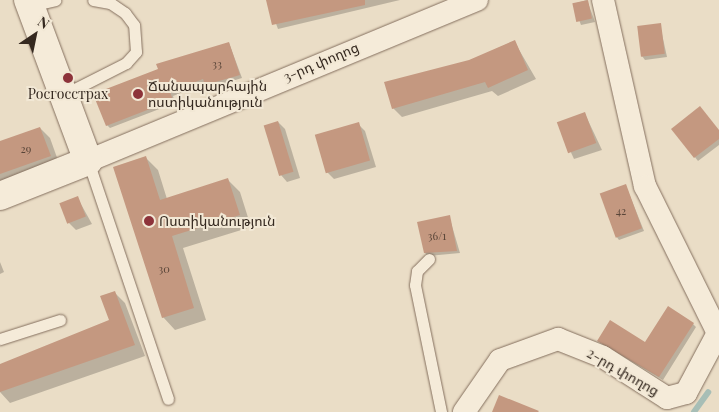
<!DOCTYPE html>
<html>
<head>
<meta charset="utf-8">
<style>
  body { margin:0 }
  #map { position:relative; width:719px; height:412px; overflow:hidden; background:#eaddc6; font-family:"Playfair Display","Noto Sans Armenian",serif }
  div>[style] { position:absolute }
  .shadow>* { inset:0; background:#0003 }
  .stream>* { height:5.5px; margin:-2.75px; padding:0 2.75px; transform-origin:2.75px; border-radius:2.75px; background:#a7beb6 }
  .building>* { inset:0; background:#c49880; transform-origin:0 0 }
  .roads { filter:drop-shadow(0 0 1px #846f5e) drop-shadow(0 0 1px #846f5e) }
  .lane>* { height:11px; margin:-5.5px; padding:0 5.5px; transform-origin:5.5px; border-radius:5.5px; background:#f5ebd9 }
  .street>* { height:22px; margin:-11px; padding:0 11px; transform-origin:11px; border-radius:11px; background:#f5ebd9 }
  .secondary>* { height:28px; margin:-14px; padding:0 14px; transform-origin:14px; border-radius:14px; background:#f5ebd9 }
  .dots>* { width:14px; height:14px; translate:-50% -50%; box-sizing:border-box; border:2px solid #f2e8d5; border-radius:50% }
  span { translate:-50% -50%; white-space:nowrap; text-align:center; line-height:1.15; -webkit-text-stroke:4px #f2e8d5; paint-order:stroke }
  .number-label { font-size:11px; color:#594538 }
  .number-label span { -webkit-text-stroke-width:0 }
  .street-label { font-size:14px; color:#352920 }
  .poi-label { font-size:14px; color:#352920 }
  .left { translate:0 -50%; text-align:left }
  .north { position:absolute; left:10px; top:10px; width:50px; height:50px; -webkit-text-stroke:4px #f2e8d5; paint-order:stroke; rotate:34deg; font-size:14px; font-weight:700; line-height:20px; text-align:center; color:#352920 }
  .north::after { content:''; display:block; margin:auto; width:18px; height:22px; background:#352920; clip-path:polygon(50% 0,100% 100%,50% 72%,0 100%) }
</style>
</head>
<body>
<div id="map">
  <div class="shadow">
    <i style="clip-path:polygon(267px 0,400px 0,278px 29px)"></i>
    <i style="clip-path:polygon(587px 0,595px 22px,581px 25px,573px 4px)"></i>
    <i style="clip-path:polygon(660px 25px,667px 57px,645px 60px,642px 56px)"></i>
    <i style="clip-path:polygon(514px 41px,536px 79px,498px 96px,492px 91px,402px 117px,393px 108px,469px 61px)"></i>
    <i style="clip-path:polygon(229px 43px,242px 78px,209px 88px,206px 83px,173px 96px,175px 103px,110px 128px,107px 125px)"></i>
    <i style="clip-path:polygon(585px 114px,602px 150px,574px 159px,558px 124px)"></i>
    <i style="clip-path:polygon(278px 122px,285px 129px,300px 178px,287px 182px,281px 175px)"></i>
    <i style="clip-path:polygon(358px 124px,365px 131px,376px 167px,334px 179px,327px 172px)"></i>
    <i style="clip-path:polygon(40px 128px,50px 138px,60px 166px,0 188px,0 142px)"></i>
    <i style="clip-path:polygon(673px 129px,719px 131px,719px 145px,698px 161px)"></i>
    <i style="clip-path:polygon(146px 158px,158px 170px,167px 199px,228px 180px,240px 192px,251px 227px,183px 248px,206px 320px,175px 330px,163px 317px)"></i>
    <i style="clip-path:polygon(626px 186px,644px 231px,619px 240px,616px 236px)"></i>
    <i style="clip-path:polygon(77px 197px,92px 224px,76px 230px,69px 223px)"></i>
    <i style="clip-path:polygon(449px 216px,460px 253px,428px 256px,425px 253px)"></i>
    <i style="clip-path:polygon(0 262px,4px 272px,0 274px)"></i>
    <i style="clip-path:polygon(114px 292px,125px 303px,145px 356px,10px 403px,0 392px,0 365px,111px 320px)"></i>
    <i style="clip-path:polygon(693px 324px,696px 327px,663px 380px,602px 344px,645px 344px)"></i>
  </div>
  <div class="stream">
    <i style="left:694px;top:412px;width:24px;rotate:-54deg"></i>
  </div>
  <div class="building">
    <i style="clip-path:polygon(266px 0,365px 0,365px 5px,272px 25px)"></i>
    <i style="left:588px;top:0;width:19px;height:16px;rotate:78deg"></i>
    <i style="left:661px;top:23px;width:31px;height:24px;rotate:83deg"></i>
    <i style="clip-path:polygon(515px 40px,528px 70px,488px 88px,485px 82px,392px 109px,384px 82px,469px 60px)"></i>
    <i style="clip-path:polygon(229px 42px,240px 75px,205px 85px,203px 79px,170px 92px,173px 100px,106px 126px,93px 94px,158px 69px,156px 64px)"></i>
    <i style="clip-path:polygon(700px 106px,719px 130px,719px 139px,694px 158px,671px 129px)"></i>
    <i style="left:585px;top:112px;width:33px;height:30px;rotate:70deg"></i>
    <i style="left:278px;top:121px;width:53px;height:15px;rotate:73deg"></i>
    <i style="left:359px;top:122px;width:40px;height:46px;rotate:74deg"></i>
    <i style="clip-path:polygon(40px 127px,51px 156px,0 174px,0 141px)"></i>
    <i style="clip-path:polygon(146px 156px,160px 200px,228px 178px,240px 215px,172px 236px,194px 308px,162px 318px,113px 167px)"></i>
    <i style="left:626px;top:184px;width:47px;height:28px;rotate:70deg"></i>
    <i style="left:78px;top:196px;width:22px;height:20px;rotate:69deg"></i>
    <i style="clip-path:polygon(450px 215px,457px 251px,424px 253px,417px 222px)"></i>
    <i style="clip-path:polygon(115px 291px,135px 345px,0 392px,0 364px,109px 320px,100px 296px)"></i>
    <i style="clip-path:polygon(668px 306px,694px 323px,659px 377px,597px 341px,610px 320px,645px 342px)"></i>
    <i style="clip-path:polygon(499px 395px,539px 411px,538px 412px,492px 412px)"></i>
  </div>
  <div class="roads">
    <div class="lane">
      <i style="left:30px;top:6px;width:26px;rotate:-13deg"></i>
      <i style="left:63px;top:95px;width:71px;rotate:-26.9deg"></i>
      <i style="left:126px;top:63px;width:15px;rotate:-48deg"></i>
      <i style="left:136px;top:52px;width:27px;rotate:-94deg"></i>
      <i style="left:134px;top:25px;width:15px;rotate:-127deg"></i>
      <i style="left:125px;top:13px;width:18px;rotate:-146deg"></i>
      <i style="left:110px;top:3px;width:17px;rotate:-170deg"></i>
      <i style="left:88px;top:161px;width:251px;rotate:71.4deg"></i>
      <i style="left:429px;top:259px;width:17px;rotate:135deg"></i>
      <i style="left:417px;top:271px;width:14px;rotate:98deg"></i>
      <i style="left:415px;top:285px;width:130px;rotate:78.4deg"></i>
      <i style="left:0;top:339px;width:63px;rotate:-17.6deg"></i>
    </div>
    <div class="street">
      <i style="left:603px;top:0;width:191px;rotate:77.3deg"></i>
      <i style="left:645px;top:186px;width:166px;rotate:63.6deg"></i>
      <i style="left:88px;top:161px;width:421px;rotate:-22.5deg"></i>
      <i style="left:464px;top:412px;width:63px;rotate:-55.3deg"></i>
      <i style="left:500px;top:360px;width:62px;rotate:-19.9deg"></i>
      <i style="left:558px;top:339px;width:48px;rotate:21.8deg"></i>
      <i style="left:603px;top:357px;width:76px;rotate:32.6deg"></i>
      <i style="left:667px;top:398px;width:20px;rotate:-15deg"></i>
      <i style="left:686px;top:393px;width:68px;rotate:-61.9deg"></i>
    </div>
    <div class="secondary">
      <i style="left:0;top:196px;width:95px;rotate:-21.7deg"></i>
      <i style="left:88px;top:161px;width:172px;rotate:-110.4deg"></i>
    </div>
  </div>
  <div class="dots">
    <i style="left:68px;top:78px;background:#8d333a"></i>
    <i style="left:138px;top:94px;background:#8d333a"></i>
    <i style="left:149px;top:221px;background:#8d333a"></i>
  </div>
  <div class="number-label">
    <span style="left:217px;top:64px">33</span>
    <span style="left:26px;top:149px">29</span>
    <span style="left:621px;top:211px">42</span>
    <span style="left:437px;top:236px">36/1</span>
    <span style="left:164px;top:269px">30</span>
  </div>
  <div class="street-label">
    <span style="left:321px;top:62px;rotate:-23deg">3-րդ փողոց</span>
    <span style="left:623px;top:372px;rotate:30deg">2-րդ փողոց</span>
  </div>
  <div class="poi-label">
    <span class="left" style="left:148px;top:94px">Ճանապարհային<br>ոստիկանություն</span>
    <span style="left:68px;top:94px">Росгосстрах</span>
    <span class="left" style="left:159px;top:221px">Ոստիկանություն</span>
  </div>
  <div class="north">N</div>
</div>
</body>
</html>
